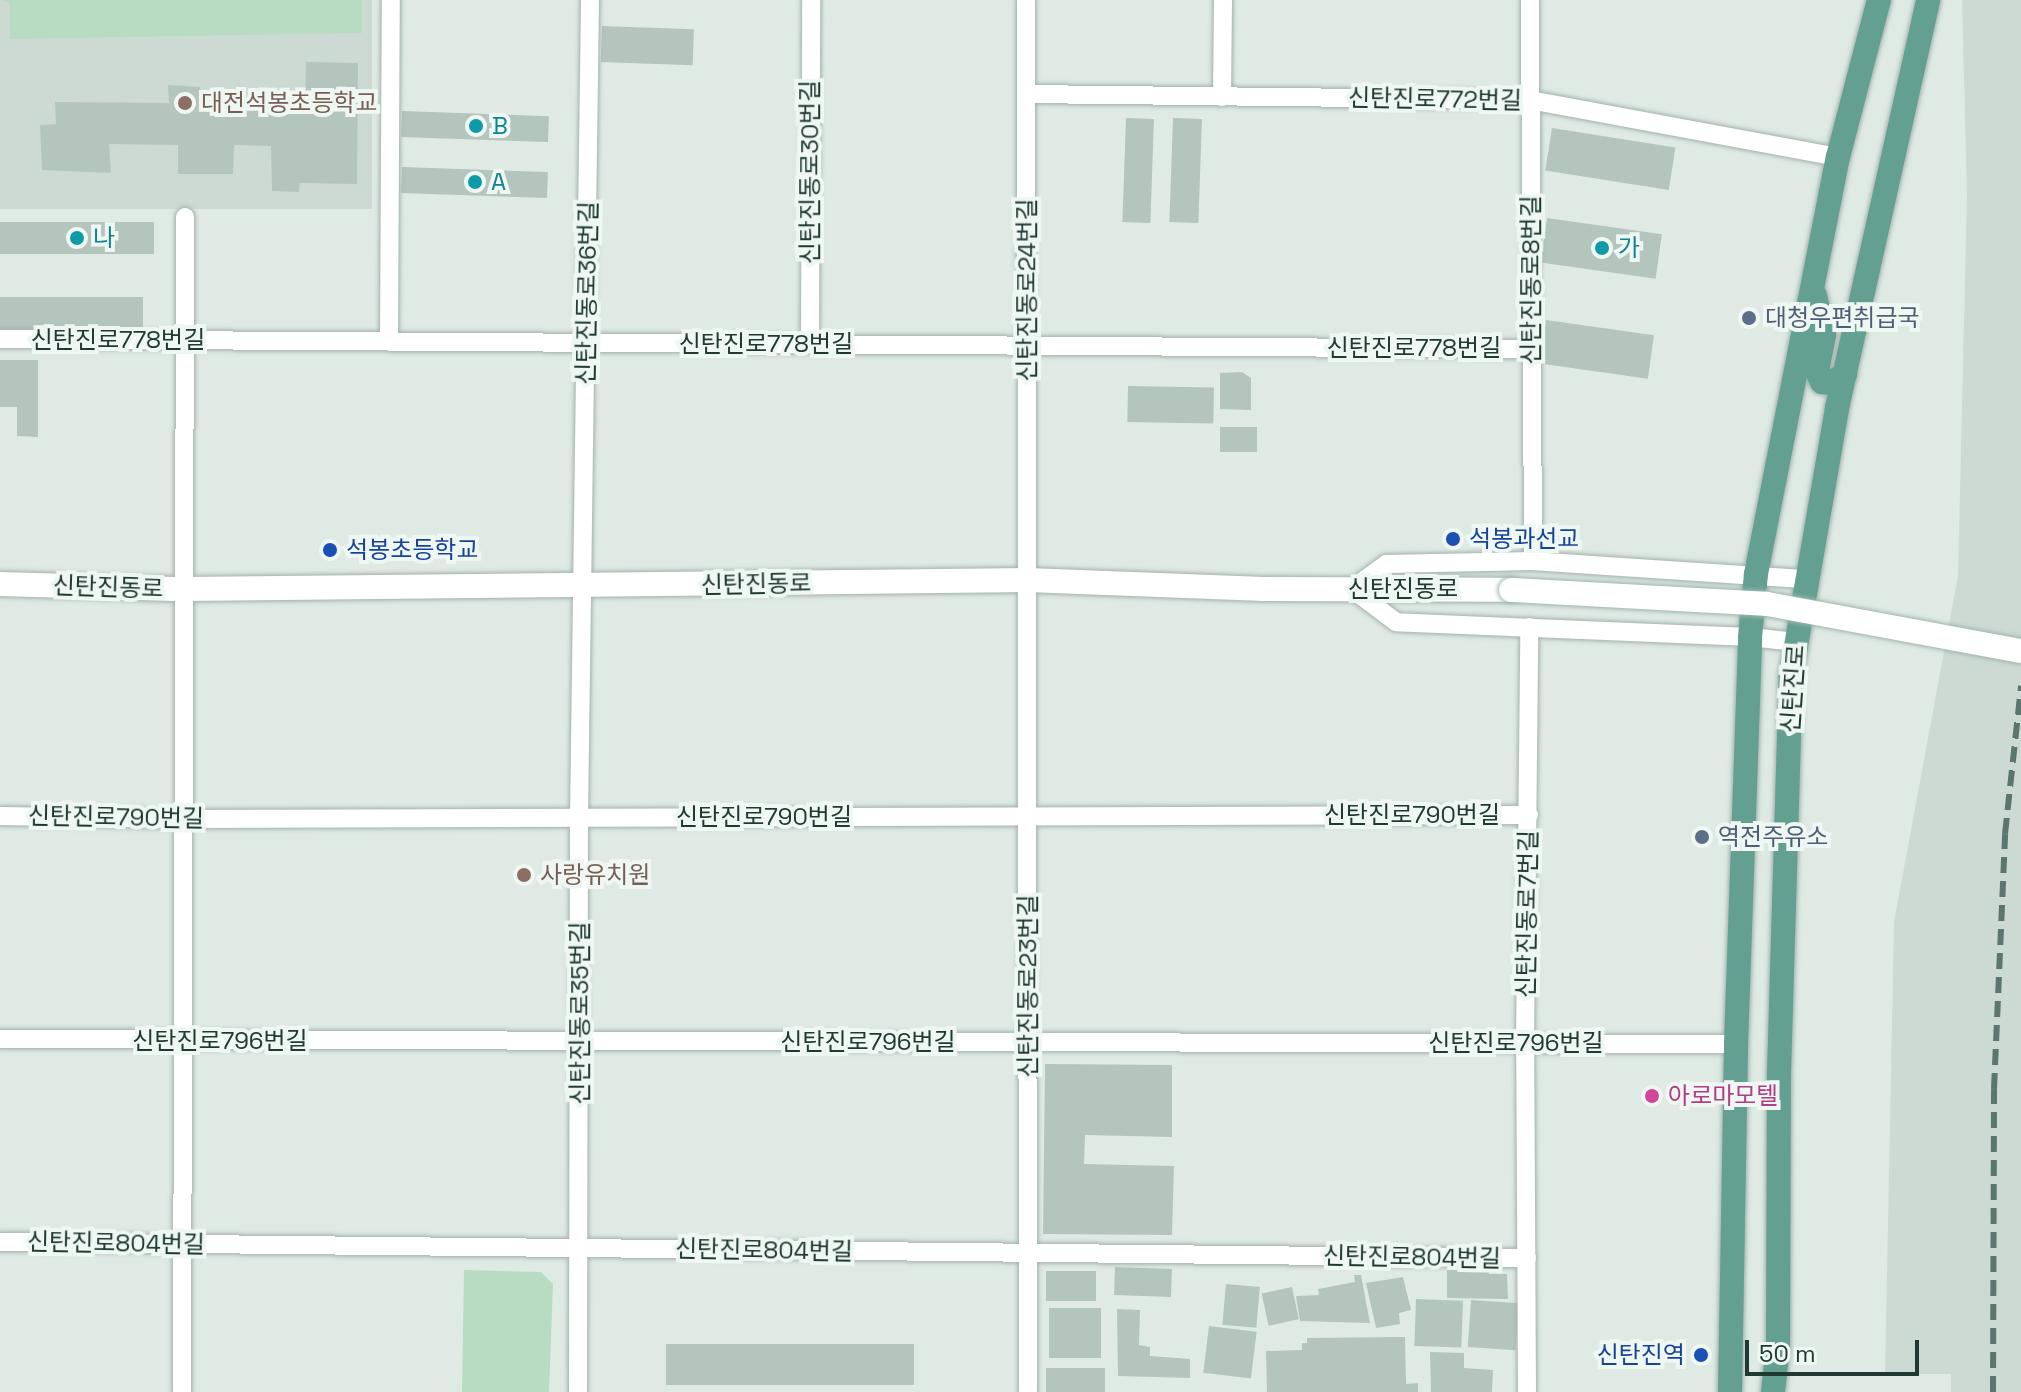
<!DOCTYPE html>
<html>
<head>
<meta charset="utf-8">
<style>
  body { margin:0 }
  #map { position:relative; width:2021px; height:1392px; overflow:hidden; background:#dfeae5; font-family:"Space Grotesk","Noto Sans KR",sans-serif }
  div>[style] { position:absolute }
  .built>* { inset:0; background:#cddad4; transform-origin:0 0 }
  .green>* { inset:0; background:#b7dcc1 }
  .building>* { inset:0; background:#b4c5be; transform-origin:0 0 }
  .roads { filter:drop-shadow(0 0 2px #a2b2ac) drop-shadow(0 0 2px #a2b2ac) }
  .minor>* { height:18px; margin:-9px; padding:0 9px; transform-origin:9px; border-radius:9px; background:#fff }
  .secondary>* { height:24px; margin:-12px; padding:0 12px; transform-origin:12px; border-radius:12px; background:#fff }
  .primary>* { height:24px; margin:-12px; padding:0 12px; transform-origin:12px; border-radius:12px; background:#63a091 }
  .rail>* { height:6px; margin-top:-3px; transform-origin:0; background:repeating-linear-gradient(90deg,#5a766f 0 16px,transparent 0 24px) }
  .bridges { filter:drop-shadow(0 0 2px #9eb6ad) drop-shadow(0 0 2px #9eb6ad) }
  .secondary-bridge>* { height:24px; margin:-12px; padding:0 12px; transform-origin:12px; border-radius:12px; background:#fff }
  .dots>* { width:22px; height:22px; translate:-50% -50%; box-sizing:border-box; border:4px solid #eff7f3; border-radius:50% }
  span { translate:-50% -50%; white-space:nowrap; text-align:center; line-height:1.15; -webkit-text-stroke:8px #eff7f3; paint-order:stroke }
  .street-label { font-size:24px; color:#203a33 }
  .education-label { font-size:24px; color:#785e54 }
  .left { translate:0 -50%; text-align:left }
  .culture-label { font-size:24px; color:#0d838f }
  .service-label { font-size:24px; color:#4e5e75 }
  .transit-label { font-size:24px; color:#164399 }
  .right { translate:-100% -50%; text-align:right }
  .hotel-label { font-size:24px; color:#b23c85 }
  .scale { position:absolute; left:1745px; top:1340px; width:174px; height:36px; box-sizing:border-box; border:4px solid #203a33; border-top:0; padding-left:10px; font-size:24px; line-height:28px; white-space:nowrap; color:#203a33; -webkit-text-stroke:6px #eff7f3; paint-order:stroke }
</style>
</head>
<body>
<div id="map">
  <div class="built">
    <i style="left:0;top:0;width:372px;height:209px"></i>
    <i style="clip-path:polygon(1962px 0,2021px 0,2021px 1392px,1951px 1392px,1951px 1374px,1885px 1374px,1894px 922px,1958px 576px,1967px 195px)"></i>
  </div>
  <div class="green">
    <i style="clip-path:polygon(0 0,362px 0,362px 33px,10px 39px,10px 3px)"></i>
    <i style="clip-path:polygon(464px 1270px,541px 1272px,553px 1284px,549px 1392px,462px 1392px)"></i>
  </div>
  <div class="building">
    <i style="left:602px;top:26px;width:92px;height:36px;rotate:2deg"></i>
    <i style="clip-path:polygon(306px 62px,358px 63px,357px 184px,300px 183px,299px 192px,272px 191px,271px 146px,234px 145px,233px 174px,178px 174px,178px 145px,109px 144px,111px 173px,42px 170px,40px 125px,56px 124px,55px 102px,169px 103px,168px 85px,200px 87px,203px 102px,305px 104px)"></i>
    <i style="left:402px;top:111px;width:147px;height:26px;rotate:2deg"></i>
    <i style="left:1126px;top:118px;width:28px;height:104px;rotate:2deg"></i>
    <i style="left:1173px;top:118px;width:29px;height:104px;rotate:2deg"></i>
    <i style="left:1552px;top:128px;width:125px;height:43px;rotate:9deg"></i>
    <i style="left:402px;top:167px;width:146px;height:26px;rotate:2deg"></i>
    <i style="left:1547px;top:218px;width:116px;height:45px;rotate:8deg"></i>
    <i style="left:0;top:222px;width:154px;height:32px"></i>
    <i style="left:0;top:297px;width:143px;height:33px"></i>
    <i style="left:1546px;top:320px;width:109px;height:44px;rotate:8deg"></i>
    <i style="clip-path:polygon(0 360px,38px 360px,38px 437px,17px 436px,17px 407px,0 407px)"></i>
    <i style="clip-path:polygon(1242px 372px,1251px 378px,1251px 410px,1220px 409px,1220px 373px)"></i>
    <i style="left:1128px;top:386px;width:86px;height:36px;rotate:1deg"></i>
    <i style="left:1220px;top:427px;width:37px;height:25px"></i>
    <i style="clip-path:polygon(1045px 1064px,1172px 1065px,1172px 1137px,1085px 1135px,1084px 1164px,1174px 1166px,1172px 1235px,1043px 1234px)"></i>
    <i style="left:1115px;top:1267px;width:57px;height:28px;rotate:2deg"></i>
    <i style="clip-path:polygon(1488px 1269px,1489px 1274px,1507px 1274px,1508px 1299px,1447px 1298px,1447px 1270px)"></i>
    <i style="left:1046px;top:1271px;width:50px;height:30px"></i>
    <i style="clip-path:polygon(1354px 1275px,1361px 1275px,1370px 1323px,1300px 1321px,1296px 1296px,1319px 1295px,1318px 1289px,1355px 1282px)"></i>
    <i style="clip-path:polygon(1403px 1277px,1411px 1310px,1399px 1313px,1400px 1324px,1376px 1328px,1366px 1283px)"></i>
    <i style="left:1226px;top:1284px;width:34px;height:41px;rotate:5deg"></i>
    <i style="left:1292px;top:1287px;width:33px;height:31px;rotate:78deg"></i>
    <i style="left:1416px;top:1299px;width:47px;height:47px;rotate:2deg"></i>
    <i style="left:1471px;top:1300px;width:48px;height:47px;rotate:4deg"></i>
    <i style="left:1049px;top:1308px;width:52px;height:50px"></i>
    <i style="clip-path:polygon(1117px 1309px,1140px 1310px,1139px 1345px,1150px 1347px,1150px 1356px,1190px 1359px,1190px 1378px,1118px 1376px)"></i>
    <i style="left:1209px;top:1326px;width:48px;height:47px;rotate:7deg"></i>
    <i style="clip-path:polygon(1405px 1337px,1406px 1384px,1418px 1383px,1418px 1392px,1267px 1392px,1266px 1351px,1302px 1350px,1302px 1343px,1307px 1343px,1307px 1338px)"></i>
    <i style="left:666px;top:1344px;width:248px;height:41px"></i>
    <i style="clip-path:polygon(1430px 1352px,1464px 1353px,1464px 1368px,1493px 1370px,1492px 1392px,1431px 1392px)"></i>
    <i style="left:1046px;top:1368px;width:59px;height:24px"></i>
  </div>
  <div class="roads">
    <div class="minor">
      <i style="left:1026px;top:0;width:1392px;rotate:89.92deg"></i>
      <i style="left:1530px;top:0;width:561px;rotate:89.69deg"></i>
      <i style="left:1026px;top:94px;width:504px;rotate:0.68deg"></i>
      <i style="left:1530px;top:100px;width:313px;rotate:10.5deg"></i>
      <i style="left:1222px;top:97px;width:97px;rotate:-89.4deg"></i>
      <i style="left:0;top:339px;width:1531px;rotate:0.37deg"></i>
      <i style="left:389px;top:341px;width:341px;rotate:-89.7deg"></i>
      <i style="left:810px;top:344px;width:344px;rotate:-89.8deg"></i>
      <i style="left:1796px;top:642px;width:46px;rotate:-173.8deg"></i>
      <i style="left:1750px;top:637px;width:354px;rotate:-177.6deg"></i>
      <i style="left:1396px;top:622px;width:55px;rotate:-143.1deg"></i>
      <i style="left:1352px;top:589px;width:42px;rotate:-36.3deg"></i>
      <i style="left:1386px;top:564px;width:147px;rotate:-1.2deg"></i>
      <i style="left:1533px;top:561px;width:273px;rotate:3.8deg"></i>
      <i style="left:0;top:816px;width:184px;rotate:0.9deg"></i>
      <i style="left:184px;top:819px;width:1345px;rotate:-0.17deg"></i>
      <i style="left:0;top:1039px;width:1736px;rotate:0.17deg"></i>
      <i style="left:0;top:1242px;width:1527px;rotate:0.6deg"></i>
      <i style="left:182px;top:1392px;width:1175px;rotate:-89.85deg"></i>
      <i style="left:578px;top:1392px;width:574px;rotate:-89.9deg"></i>
      <i style="left:579px;top:818px;width:818px;rotate:-89.23deg"></i>
      <i style="left:1527px;top:1392px;width:349px;rotate:-90.3deg"></i>
      <i style="left:1525px;top:1043px;width:416px;rotate:-89.4deg"></i>
    </div>
    <div class="secondary">
      <i style="left:0;top:584px;width:184px;rotate:1.6deg"></i>
      <i style="left:184px;top:589px;width:843px;rotate:-0.61deg"></i>
      <i style="left:1027px;top:580px;width:237px;rotate:2.2deg"></i>
      <i style="left:1264px;top:589px;width:247px;rotate:0.2deg"></i>
    </div>
    <div class="primary">
      <i style="left:1815px;top:296px;width:40px;rotate:77deg"></i>
      <i style="left:1824px;top:335px;width:37px;rotate:101deg"></i>
      <i style="left:1817px;top:371px;width:12px;rotate:66deg"></i>
      <i style="left:1822px;top:382px;width:9px;rotate:6deg"></i>
      <i style="left:1831px;top:383px;width:17px;rotate:-33deg"></i>
      <i style="left:1730px;top:1392px;width:348px;rotate:-89deg"></i>
      <i style="left:1736px;top:1044px;width:407px;rotate:-88deg"></i>
      <i style="left:1750px;top:637px;width:63px;rotate:-84.6deg"></i>
      <i style="left:1756px;top:574px;width:425px;rotate:-78.9deg"></i>
      <i style="left:1838px;top:157px;width:162px;rotate:-75.4deg"></i>
      <i style="left:1773px;top:1392px;width:46px;rotate:-83.8deg"></i>
      <i style="left:1778px;top:1346px;width:273px;rotate:-89.8deg"></i>
      <i style="left:1779px;top:1073px;width:398px;rotate:-88.3deg"></i>
      <i style="left:1791px;top:675px;width:271px;rotate:-80.2deg"></i>
      <i style="left:1837px;top:408px;width:418px;rotate:-77.4deg"></i>
    </div>
  </div>
  <div class="rail">
    <i style="left:1993px;top:1392px;width:303px;rotate:-89.8deg"></i>
    <i style="left:1994px;top:1089px;width:255px;rotate:-87.5deg"></i>
    <i style="left:2005px;top:834px;width:149px;rotate:-83.8deg"></i>
  </div>
  <div class="bridges">
    <div class="secondary-bridge">
      <i style="left:1511px;top:590px;width:256px;rotate:3.1deg"></i>
      <i style="left:1767px;top:604px;width:258px;rotate:10.5deg"></i>
    </div>
  </div>
  <div class="dots">
    <i style="left:185px;top:103px;background:#8d6e63"></i>
    <i style="left:476px;top:126px;background:#0f9aa8"></i>
    <i style="left:475px;top:182px;background:#0f9aa8"></i>
    <i style="left:77px;top:238px;background:#0f9aa8"></i>
    <i style="left:1602px;top:248px;background:#0f9aa8"></i>
    <i style="left:1749px;top:318px;background:#5c6f8a"></i>
    <i style="left:1453px;top:539px;background:#1a4fb4"></i>
    <i style="left:330px;top:550px;background:#1a4fb4"></i>
    <i style="left:1702px;top:837px;background:#5c6f8a"></i>
    <i style="left:524px;top:875px;background:#8d6e63"></i>
    <i style="left:1652px;top:1096px;background:#d1479c"></i>
    <i style="left:1701px;top:1355px;background:#1a4fb4"></i>
  </div>
  <div class="street-label">
    <span style="left:1435px;top:99px;rotate:1deg">신탄진로772번길</span>
    <span style="left:810px;top:172px;rotate:-90deg">신탄진동로30번길</span>
    <span style="left:1531px;top:280px;rotate:-90deg">신탄진동로8번길</span>
    <span style="left:1027px;top:290px;rotate:-90deg">신탄진동로24번길</span>
    <span style="left:587px;top:293px;rotate:-89deg">신탄진동로36번길</span>
    <span style="left:118px;top:340px">신탄진로778번길</span>
    <span style="left:766px;top:344px">신탄진로778번길</span>
    <span style="left:1414px;top:348px">신탄진로778번길</span>
    <span style="left:756px;top:584px;rotate:-1deg">신탄진동로</span>
    <span style="left:108px;top:587px;rotate:2deg">신탄진동로</span>
    <span style="left:1403px;top:589px">신탄진동로</span>
    <span style="left:1793px;top:689px;rotate:-86deg">신탄진로</span>
    <span style="left:1412px;top:815px">신탄진로790번길</span>
    <span style="left:116px;top:817px;rotate:1deg">신탄진로790번길</span>
    <span style="left:764px;top:817px">신탄진로790번길</span>
    <span style="left:1527px;top:914px;rotate:-89deg">신탄진동로7번길</span>
    <span style="left:1028px;top:986px;rotate:-90deg">신탄진동로23번길</span>
    <span style="left:580px;top:1013px;rotate:-90deg">신탄진동로35번길</span>
    <span style="left:220px;top:1041px">신탄진로796번길</span>
    <span style="left:868px;top:1042px">신탄진로796번길</span>
    <span style="left:1516px;top:1043px">신탄진로796번길</span>
    <span style="left:116px;top:1243px;rotate:1deg">신탄진로804번길</span>
    <span style="left:764px;top:1250px;rotate:1deg">신탄진로804번길</span>
    <span style="left:1412px;top:1257px;rotate:1deg">신탄진로804번길</span>
  </div>
  <div class="education-label">
    <span class="left" style="left:201px;top:103px">대전석봉초등학교</span>
    <span class="left" style="left:540px;top:875px">사랑유치원</span>
  </div>
  <div class="culture-label">
    <span class="left" style="left:492px;top:126px">B</span>
    <span class="left" style="left:491px;top:182px">A</span>
    <span class="left" style="left:93px;top:238px">나</span>
    <span class="left" style="left:1618px;top:248px">가</span>
  </div>
  <div class="service-label">
    <span class="left" style="left:1765px;top:318px">대청우편취급국</span>
    <span class="left" style="left:1718px;top:837px">역전주유소</span>
  </div>
  <div class="transit-label">
    <span class="left" style="left:1469px;top:539px">석봉과선교</span>
    <span class="left" style="left:346px;top:550px">석봉초등학교</span>
    <span class="right" style="left:1685px;top:1355px">신탄진역</span>
  </div>
  <div class="hotel-label">
    <span class="left" style="left:1668px;top:1096px">아로마모텔</span>
  </div>
  <div class="scale">50 m</div>
</div>
</body>
</html>
